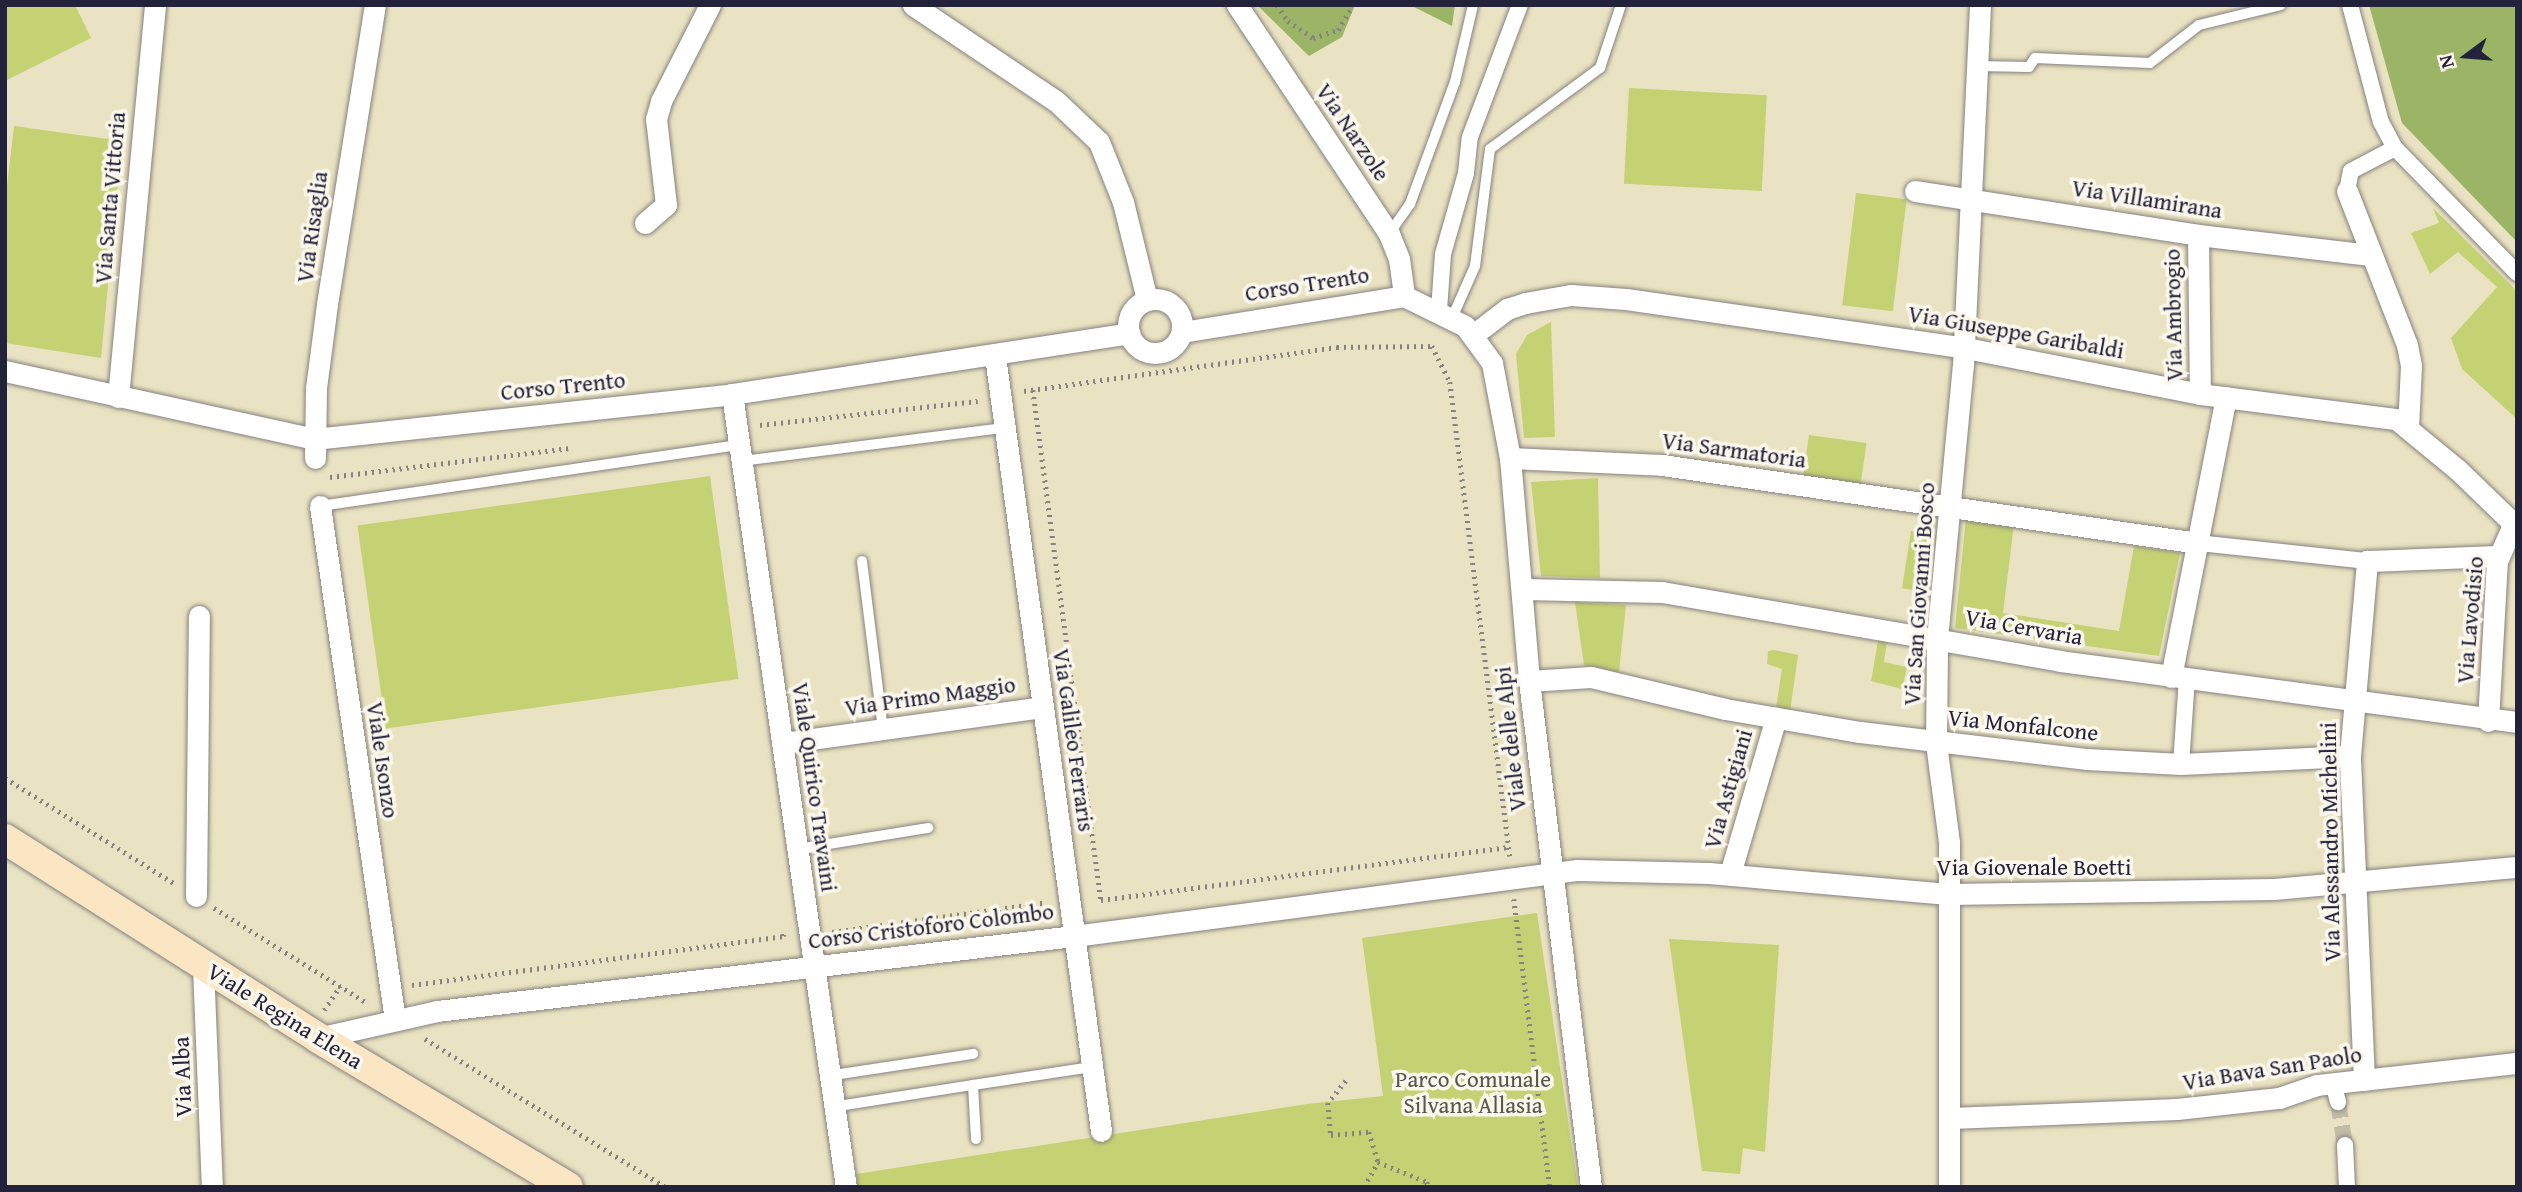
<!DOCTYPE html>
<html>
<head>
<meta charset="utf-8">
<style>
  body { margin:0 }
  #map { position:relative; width:2522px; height:1192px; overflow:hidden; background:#eae3c3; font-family:"Gentium Book Plus",serif }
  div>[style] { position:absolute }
  .green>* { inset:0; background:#c4d274; transform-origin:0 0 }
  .forest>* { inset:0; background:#9bb466 }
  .pedestrian-tunnel>* { height:16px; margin-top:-8px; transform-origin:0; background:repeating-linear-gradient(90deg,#c2bca8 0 16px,transparent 0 24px) }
  .path>* { height:4.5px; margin-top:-2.25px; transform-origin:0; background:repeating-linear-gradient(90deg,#86827f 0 2px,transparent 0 7px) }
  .roads { filter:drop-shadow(0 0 2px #86827f) drop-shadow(0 0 2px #86827f) }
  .service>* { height:10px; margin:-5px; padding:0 5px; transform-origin:5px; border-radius:5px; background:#fff }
  .pedestrian>* { height:16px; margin:-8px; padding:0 8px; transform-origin:8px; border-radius:8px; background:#fff }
  .minor>* { height:21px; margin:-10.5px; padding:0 10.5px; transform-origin:10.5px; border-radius:10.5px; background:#fff }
  .minor>.ring { margin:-10.5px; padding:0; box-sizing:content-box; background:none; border:21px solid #fff; border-radius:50% }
  .secondary>* { height:30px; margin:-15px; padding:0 15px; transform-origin:15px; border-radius:15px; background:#fbe6c4 }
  span { translate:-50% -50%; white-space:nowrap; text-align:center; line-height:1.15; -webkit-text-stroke:7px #fbf7ec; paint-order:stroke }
  .street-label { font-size:23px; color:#22223b }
  .park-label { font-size:23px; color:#53574c }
  .frame { position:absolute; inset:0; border:7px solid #22223b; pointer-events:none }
  .north { position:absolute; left:2431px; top:21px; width:70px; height:70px; -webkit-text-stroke:5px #fbf7ec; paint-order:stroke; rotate:254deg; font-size:19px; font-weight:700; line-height:28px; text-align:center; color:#22223b }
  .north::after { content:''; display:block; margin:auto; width:24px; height:32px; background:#22223b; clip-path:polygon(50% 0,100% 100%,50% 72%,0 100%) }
</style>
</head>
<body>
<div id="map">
  <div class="green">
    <i style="clip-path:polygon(5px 5px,75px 5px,91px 38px,5px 81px)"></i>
    <i style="left:1629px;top:88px;width:138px;height:96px;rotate:3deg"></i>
    <i style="clip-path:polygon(14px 126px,122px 141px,101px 358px,5px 343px,5px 203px)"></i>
    <i style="left:1856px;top:193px;width:51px;height:113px;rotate:7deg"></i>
    <i style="clip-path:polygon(2433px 208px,2517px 291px,2517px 419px,2462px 369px,2451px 338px,2497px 287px,2458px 252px,2430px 274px,2411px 233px,2439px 223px)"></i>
    <i style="clip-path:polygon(1551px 322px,1555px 437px,1524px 438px,1516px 354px,1527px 335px)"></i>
    <i style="left:1809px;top:435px;width:58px;height:45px;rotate:8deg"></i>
    <i style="left:710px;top:476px;width:205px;height:356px;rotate:82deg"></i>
    <i style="clip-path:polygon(1598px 478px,1600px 578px,1541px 576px,1531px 482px)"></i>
    <i style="clip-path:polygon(1966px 518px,2014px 524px,2003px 613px,2119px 631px,2134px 546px,2180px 553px,2159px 656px,1955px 628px)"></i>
    <i style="left:1911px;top:531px;width:26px;height:58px;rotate:9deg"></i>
    <i style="clip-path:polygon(1575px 602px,1626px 605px,1619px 672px,1584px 665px)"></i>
    <i style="clip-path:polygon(1879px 635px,1887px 641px,1884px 662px,1907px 667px,1902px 689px,1871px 681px)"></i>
    <i style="clip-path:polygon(1774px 650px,1798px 655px,1790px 712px,1776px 708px,1782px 669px,1767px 664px,1768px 651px)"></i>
    <i style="clip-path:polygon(1537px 913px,1578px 1187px,858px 1187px,856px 1174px,1307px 1104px,1383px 1096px,1362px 938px)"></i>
    <i style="clip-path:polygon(1669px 939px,1779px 945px,1765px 1152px,1743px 1148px,1740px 1174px,1702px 1171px)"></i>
  </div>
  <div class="forest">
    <i style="clip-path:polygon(1257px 5px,1355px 5px,1342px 37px,1309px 56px)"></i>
    <i style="clip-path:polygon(1410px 5px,1455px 5px,1452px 26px)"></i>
    <i style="clip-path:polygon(2369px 5px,2517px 5px,2517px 242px,2402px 123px)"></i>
  </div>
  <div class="pedestrian-tunnel">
    <i style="left:2338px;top:1102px;width:44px;rotate:80.8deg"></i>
  </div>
  <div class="path">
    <i style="left:1277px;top:5px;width:19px;rotate:55deg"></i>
    <i style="left:1288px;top:21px;width:30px;rotate:34deg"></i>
    <i style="left:1313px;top:38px;width:26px;rotate:-18deg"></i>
    <i style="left:1338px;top:30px;width:29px;rotate:-59deg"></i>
    <i style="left:1033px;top:390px;width:515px;rotate:82.41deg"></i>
    <i style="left:1101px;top:900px;width:411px;rotate:-7.4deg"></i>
    <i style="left:1024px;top:391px;width:316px;rotate:-8deg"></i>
    <i style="left:1337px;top:347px;width:95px;rotate:-0.6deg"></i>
    <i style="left:1432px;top:346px;width:40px;rotate:63.4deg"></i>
    <i style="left:1450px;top:382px;width:478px;rotate:82.8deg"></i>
    <i style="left:760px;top:425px;width:219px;rotate:-6.3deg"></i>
    <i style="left:330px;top:477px;width:240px;rotate:-6.9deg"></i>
    <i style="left:5px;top:778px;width:199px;rotate:31.9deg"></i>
    <i style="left:1514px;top:899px;width:290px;rotate:82.9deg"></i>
    <i style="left:214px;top:908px;width:180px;rotate:31.8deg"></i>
    <i style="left:832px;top:932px;width:217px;rotate:-7.9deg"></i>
    <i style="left:412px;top:985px;width:374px;rotate:-7.5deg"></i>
    <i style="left:783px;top:936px;width:6px;rotate:-72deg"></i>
    <i style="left:324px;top:1010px;width:29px;rotate:-56deg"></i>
    <i style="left:425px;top:1039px;width:283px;rotate:31.6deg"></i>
    <i style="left:1346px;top:1081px;width:28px;rotate:129deg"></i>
    <i style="left:1328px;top:1103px;width:32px;rotate:85deg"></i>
    <i style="left:1331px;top:1135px;width:38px;rotate:-5deg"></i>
    <i style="left:1369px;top:1132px;width:31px;rotate:73deg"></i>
    <i style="left:1378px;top:1162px;width:53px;rotate:22.2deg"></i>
    <i style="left:1427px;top:1182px;width:5px;rotate:79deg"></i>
    <i style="left:1364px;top:1187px;width:29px;rotate:-61deg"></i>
  </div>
  <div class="roads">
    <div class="service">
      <i style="left:1976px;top:66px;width:53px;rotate:1.1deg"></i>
      <i style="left:2029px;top:67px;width:11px;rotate:-56deg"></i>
      <i style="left:2035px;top:58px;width:115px;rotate:2.5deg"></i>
      <i style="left:2150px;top:63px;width:62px;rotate:-37.8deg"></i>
      <i style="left:2199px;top:25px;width:84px;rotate:-13.7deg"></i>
      <i style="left:1389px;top:234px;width:37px;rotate:-55deg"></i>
      <i style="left:1410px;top:204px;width:130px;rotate:-69.8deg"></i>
      <i style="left:1455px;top:82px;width:79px;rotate:-76.8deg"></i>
      <i style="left:1452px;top:318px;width:57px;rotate:-66.1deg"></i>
      <i style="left:1475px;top:266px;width:118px;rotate:-82.7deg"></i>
      <i style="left:1490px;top:149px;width:137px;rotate:-36.4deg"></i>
      <i style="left:1600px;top:68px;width:66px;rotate:-71.6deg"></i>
      <i style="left:742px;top:461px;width:265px;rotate:-7.2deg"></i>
      <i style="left:320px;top:506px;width:423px;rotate:-8.3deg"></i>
      <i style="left:862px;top:561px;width:169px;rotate:82.9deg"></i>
      <i style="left:798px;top:849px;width:132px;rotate:-9.2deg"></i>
      <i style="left:827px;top:1076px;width:148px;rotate:-8.6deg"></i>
      <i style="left:973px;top:1085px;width:120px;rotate:-8.6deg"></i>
      <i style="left:832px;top:1107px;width:143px;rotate:-8.9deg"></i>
      <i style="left:973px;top:1085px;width:54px;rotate:86.8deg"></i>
    </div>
    <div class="pedestrian">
      <i style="left:2350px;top:5px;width:121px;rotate:75.2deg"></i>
      <i style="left:2381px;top:122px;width:30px;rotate:62deg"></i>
      <i style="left:2395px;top:148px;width:175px;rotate:45.7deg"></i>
      <i style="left:2347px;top:191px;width:20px;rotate:-79deg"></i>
      <i style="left:2351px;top:171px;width:50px;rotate:-27.6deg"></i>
      <i style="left:1439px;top:310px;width:56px;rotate:-85.9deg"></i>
      <i style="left:1443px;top:254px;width:84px;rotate:-74.1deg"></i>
      <i style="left:1466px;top:173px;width:36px;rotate:-84deg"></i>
      <i style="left:1470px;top:137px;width:141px;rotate:-69.3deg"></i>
      <i style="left:2198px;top:543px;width:170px;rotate:6.1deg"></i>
      <i style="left:2181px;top:764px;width:85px;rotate:-86deg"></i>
      <i style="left:2333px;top:1083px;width:20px;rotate:75deg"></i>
      <i style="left:2345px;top:1145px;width:42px;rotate:87.3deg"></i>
    </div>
    <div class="minor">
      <i style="left:913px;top:5px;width:172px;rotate:33.9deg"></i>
      <i style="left:1056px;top:101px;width:59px;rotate:43.6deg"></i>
      <i style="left:1099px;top:142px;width:65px;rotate:68.2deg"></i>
      <i style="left:1123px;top:202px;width:101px;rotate:76.2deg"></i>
      <i style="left:1237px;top:5px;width:275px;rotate:56.4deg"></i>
      <i style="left:1389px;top:234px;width:27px;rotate:68deg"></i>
      <i style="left:1399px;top:259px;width:37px;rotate:82deg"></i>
      <i style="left:1915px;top:191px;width:286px;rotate:8.8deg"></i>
      <i style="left:2198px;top:235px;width:174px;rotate:6.6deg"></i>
      <i style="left:2347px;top:191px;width:165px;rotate:68.7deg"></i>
      <i style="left:2407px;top:345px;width:21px;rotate:79deg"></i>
      <i style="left:2411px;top:366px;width:62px;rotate:92.8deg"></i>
      <i style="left:645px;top:223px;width:28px;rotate:-41deg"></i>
      <i style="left:666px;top:205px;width:87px;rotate:-96.6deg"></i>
      <i style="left:656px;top:119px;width:19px;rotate:-74deg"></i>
      <i style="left:661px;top:101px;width:108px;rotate:-63deg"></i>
      <i style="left:2198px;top:235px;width:159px;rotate:89.3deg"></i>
      <i class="ring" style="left:1128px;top:299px;width:33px;height:33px"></i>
      <i style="left:1182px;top:332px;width:225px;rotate:-9.2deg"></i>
      <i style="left:1404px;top:296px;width:68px;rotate:26.2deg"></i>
      <i style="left:1465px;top:326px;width:46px;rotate:53.9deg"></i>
      <i style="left:1492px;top:363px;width:97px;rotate:79.3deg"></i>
      <i style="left:1510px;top:458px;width:224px;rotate:85.1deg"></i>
      <i style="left:1529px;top:681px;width:510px;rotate:83.01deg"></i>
      <i style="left:1473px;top:335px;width:43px;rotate:-37.4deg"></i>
      <i style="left:1507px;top:309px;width:19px;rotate:-18deg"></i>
      <i style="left:1525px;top:303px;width:47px;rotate:-9.9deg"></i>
      <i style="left:1571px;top:295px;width:55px;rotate:4.2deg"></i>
      <i style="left:1626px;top:299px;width:338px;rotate:8.2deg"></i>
      <i style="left:1961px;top:347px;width:244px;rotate:11.1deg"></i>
      <i style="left:2200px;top:394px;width:198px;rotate:7.3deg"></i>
      <i style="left:2396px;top:419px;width:80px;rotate:39.4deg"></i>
      <i style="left:2458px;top:470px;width:82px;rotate:44deg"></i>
      <i style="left:995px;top:356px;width:782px;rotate:82.21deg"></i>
      <i style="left:5px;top:371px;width:316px;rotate:12.4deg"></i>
      <i style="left:314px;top:439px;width:420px;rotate:-6.1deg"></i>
      <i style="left:732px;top:394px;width:402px;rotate:-8.7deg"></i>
      <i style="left:732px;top:394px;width:801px;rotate:81.82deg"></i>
      <i style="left:118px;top:397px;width:394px;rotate:-84.6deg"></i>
      <i style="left:315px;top:458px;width:70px;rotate:-89.2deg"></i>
      <i style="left:316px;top:388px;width:85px;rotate:-82.5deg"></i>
      <i style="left:327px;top:304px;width:303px;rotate:-80.9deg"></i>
      <i style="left:1510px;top:458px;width:152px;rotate:2.6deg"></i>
      <i style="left:1662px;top:465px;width:542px;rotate:8.28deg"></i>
      <i style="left:320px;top:506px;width:519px;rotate:81.7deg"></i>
      <i style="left:1523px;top:589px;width:139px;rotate:1.2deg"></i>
      <i style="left:1662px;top:592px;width:404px;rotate:9.8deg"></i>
      <i style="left:2060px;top:661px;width:461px;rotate:7.6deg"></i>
      <i style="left:2171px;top:677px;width:285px;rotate:-78.9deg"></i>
      <i style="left:1529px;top:681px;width:62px;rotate:-3.7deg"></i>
      <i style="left:1591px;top:677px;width:138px;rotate:13.4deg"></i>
      <i style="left:1725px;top:709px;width:137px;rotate:9.7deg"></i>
      <i style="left:1860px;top:732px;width:229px;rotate:6.8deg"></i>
      <i style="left:2087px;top:759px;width:94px;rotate:3deg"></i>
      <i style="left:2181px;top:764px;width:169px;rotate:-2.7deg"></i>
      <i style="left:2488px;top:721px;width:160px;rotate:-86.8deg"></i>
      <i style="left:2497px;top:561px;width:39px;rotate:-66deg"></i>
      <i style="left:783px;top:743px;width:262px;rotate:-7.9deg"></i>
      <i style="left:1730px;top:874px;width:163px;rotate:-73.6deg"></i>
      <i style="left:196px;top:896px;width:280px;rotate:-89.4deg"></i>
      <i style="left:203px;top:966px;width:221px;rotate:87.7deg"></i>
      <i style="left:318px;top:1038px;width:122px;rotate:-12.8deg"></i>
      <i style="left:437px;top:1011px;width:641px;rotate:-6.72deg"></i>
      <i style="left:1074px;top:936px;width:507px;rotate:-7.48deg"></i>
      <i style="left:1577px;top:870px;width:132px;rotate:1.3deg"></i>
      <i style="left:1709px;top:873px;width:240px;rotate:5deg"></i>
      <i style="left:1948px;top:894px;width:326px;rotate:-0.9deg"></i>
      <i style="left:2274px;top:889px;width:244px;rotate:-5.2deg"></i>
      <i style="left:2364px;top:1080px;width:324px;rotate:-92.5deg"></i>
      <i style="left:2350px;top:756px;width:196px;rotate:-85deg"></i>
      <i style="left:2367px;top:561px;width:132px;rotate:-2.2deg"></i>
      <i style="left:1951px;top:1118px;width:226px;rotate:-2.3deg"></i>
      <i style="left:2177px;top:1109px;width:103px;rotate:-6.2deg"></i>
      <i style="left:2279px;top:1098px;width:40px;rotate:-18.9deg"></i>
      <i style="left:2317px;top:1085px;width:201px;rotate:-6.3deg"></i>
      <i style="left:1949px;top:1187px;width:345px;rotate:-90deg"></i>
      <i style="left:1949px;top:842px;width:100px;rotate:-97.5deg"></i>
      <i style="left:1936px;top:743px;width:104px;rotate:-89.4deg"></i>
      <i style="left:1937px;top:639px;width:274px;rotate:-84.6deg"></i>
      <i style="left:1963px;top:366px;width:361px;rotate:-87.3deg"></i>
    </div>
    <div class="secondary">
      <i style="left:5px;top:839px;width:371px;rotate:32.4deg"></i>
      <i style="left:318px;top:1038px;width:291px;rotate:30.8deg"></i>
    </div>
  </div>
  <div class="street-label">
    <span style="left:1353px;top:132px;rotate:56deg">Via Narzole</span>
    <span style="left:110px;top:198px;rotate:-85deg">Via Santa Vittoria</span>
    <span style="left:2147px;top:199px;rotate:9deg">Via Villamirana</span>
    <span style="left:312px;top:227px;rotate:-82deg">Via Risaglia</span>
    <span style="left:1307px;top:284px;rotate:-9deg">Corso Trento</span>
    <span style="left:2173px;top:315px;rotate:-91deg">Via Ambrogio</span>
    <span style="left:2016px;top:332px;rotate:10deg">Via Giuseppe Garibaldi</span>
    <span style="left:563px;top:386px;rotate:-6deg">Corso Trento</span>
    <span style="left:1734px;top:450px;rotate:8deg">Via Sarmatoria</span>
    <span style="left:1919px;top:594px;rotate:-86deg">Via San Giovanni Bosco</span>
    <span style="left:2470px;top:620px;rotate:-85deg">Via Lavodisio</span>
    <span style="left:2024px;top:627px;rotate:10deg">Via Cervaria</span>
    <span style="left:930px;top:696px;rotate:-8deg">Via Primo Maggio</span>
    <span style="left:2023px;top:725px;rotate:6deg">Via Monfalcone</span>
    <span style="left:1510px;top:739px;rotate:-96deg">Viale delle Alpi</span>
    <span style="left:1074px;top:740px;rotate:82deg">Via Galileo Ferraris</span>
    <span style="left:383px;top:760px;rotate:82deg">Viale Isonzo</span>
    <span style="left:815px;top:787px;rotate:82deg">Viale Quirico Travaini</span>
    <span style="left:1728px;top:789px;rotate:-74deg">Via Astigiani</span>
    <span style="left:2330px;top:842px;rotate:-91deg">Via Alessandro Michelini</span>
    <span style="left:2034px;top:867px">Via Giovenale Boetti</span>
    <span style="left:931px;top:926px;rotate:-7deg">Corso Cristoforo Colombo</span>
    <span style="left:285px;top:1016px;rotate:32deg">Viale Regina Elena</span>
    <span style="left:2272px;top:1068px;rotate:-9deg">Via Bava San Paolo</span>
    <span style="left:182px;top:1077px;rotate:-92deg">Via Alba</span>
  </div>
  <div class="park-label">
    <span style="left:1473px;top:1092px">Parco Comunale<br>Silvana Allasia</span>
  </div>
  <div class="frame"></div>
  <div class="north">N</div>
</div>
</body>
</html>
